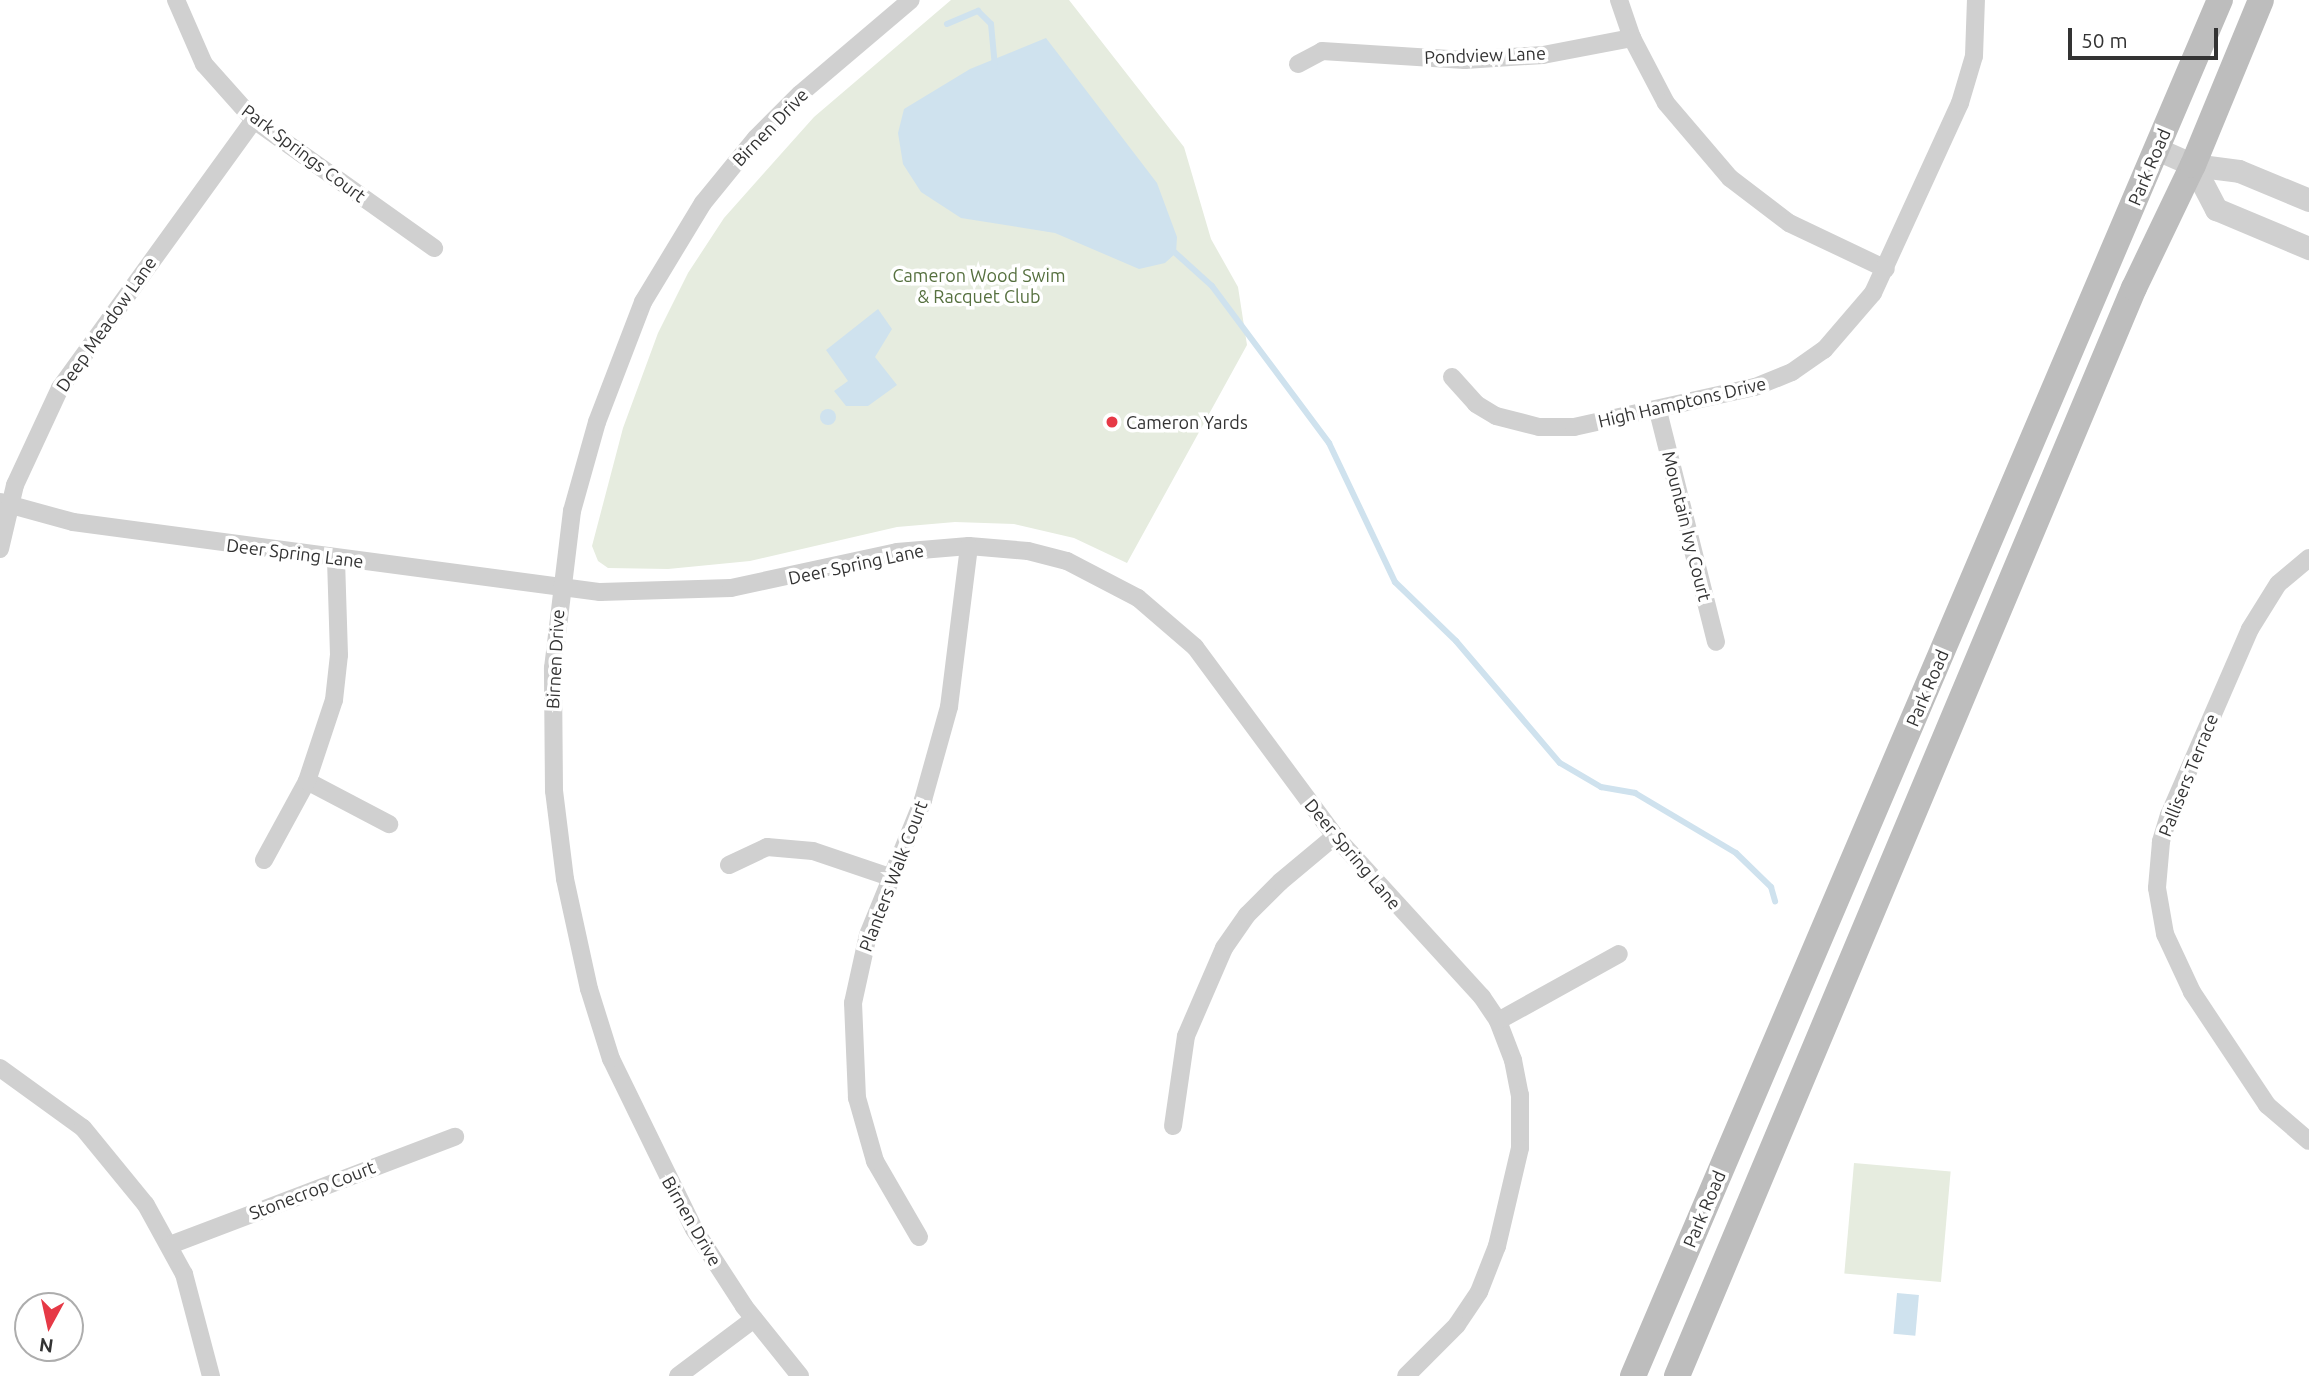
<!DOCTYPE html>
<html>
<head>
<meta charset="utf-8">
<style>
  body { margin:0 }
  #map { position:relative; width:2309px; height:1376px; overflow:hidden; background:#fff; font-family:Ubuntu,sans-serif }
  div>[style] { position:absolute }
  .green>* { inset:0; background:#e6ecdf; transform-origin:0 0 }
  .water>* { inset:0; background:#cfe2ee; transform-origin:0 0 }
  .round { border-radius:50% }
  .stream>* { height:6px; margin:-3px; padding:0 3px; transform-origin:3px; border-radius:3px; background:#cfe2ee }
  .minor>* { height:18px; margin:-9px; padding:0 9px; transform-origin:9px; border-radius:9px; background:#d0d0d0 }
  .tertiary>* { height:23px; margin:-11.5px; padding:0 11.5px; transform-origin:11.5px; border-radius:11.5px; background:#d0d0d0 }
  .secondary>* { height:26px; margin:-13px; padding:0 13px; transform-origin:13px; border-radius:13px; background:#bdbdbd }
  .dots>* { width:19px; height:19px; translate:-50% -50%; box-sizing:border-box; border:4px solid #fff; border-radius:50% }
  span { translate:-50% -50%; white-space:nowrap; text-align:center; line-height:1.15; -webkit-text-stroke:7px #fff; paint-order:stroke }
  .street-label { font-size:18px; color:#333 }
  .park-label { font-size:18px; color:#56703f }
  .poi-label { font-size:18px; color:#333 }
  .left { translate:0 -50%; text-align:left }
  .north { position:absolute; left:14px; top:1292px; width:70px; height:70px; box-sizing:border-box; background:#fff; border:2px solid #adadad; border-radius:50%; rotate:188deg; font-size:19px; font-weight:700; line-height:28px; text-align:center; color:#333 }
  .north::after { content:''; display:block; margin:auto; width:24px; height:32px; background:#e63946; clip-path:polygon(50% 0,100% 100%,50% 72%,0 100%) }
  .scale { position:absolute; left:2068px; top:28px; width:150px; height:32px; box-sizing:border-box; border:4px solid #333; border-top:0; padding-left:9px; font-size:21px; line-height:24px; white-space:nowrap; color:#333; -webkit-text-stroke:5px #fff; paint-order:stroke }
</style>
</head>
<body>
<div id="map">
  <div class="green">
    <i style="clip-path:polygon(951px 0,1069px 0,1184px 147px,1211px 239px,1238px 287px,1247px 345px,1127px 563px,1074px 538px,1014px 524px,955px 522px,897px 527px,750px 561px,668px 569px,608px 568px,598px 561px,592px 546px,623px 428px,658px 333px,688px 273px,724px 218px,814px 117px)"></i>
    <i style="left:1854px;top:1163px;width:97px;height:111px;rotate:5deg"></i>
  </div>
  <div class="water">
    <i style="clip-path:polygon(1046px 38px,1157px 183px,1177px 237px,1176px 253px,1165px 263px,1139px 269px,1055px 233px,961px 218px,921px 192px,903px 164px,898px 133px,904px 109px,970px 69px)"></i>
    <i style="clip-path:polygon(878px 309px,892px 329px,875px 357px,897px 385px,868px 406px,846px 406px,834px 391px,848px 381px,826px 350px)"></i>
    <i class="round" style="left:820px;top:409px;width:16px;height:16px"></i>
    <i style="left:1897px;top:1293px;width:22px;height:41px;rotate:5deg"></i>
  </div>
  <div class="stream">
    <i style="left:947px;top:24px;width:34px;rotate:-23deg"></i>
    <i style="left:978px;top:11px;width:18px;rotate:45deg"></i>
    <i style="left:991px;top:24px;width:43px;rotate:84.7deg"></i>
    <i style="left:1171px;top:249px;width:55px;rotate:42.1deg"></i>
    <i style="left:1212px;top:286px;width:196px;rotate:53.3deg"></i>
    <i style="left:1329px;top:443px;width:154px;rotate:64.6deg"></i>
    <i style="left:1395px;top:582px;width:85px;rotate:44deg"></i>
    <i style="left:1456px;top:641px;width:160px;rotate:49.6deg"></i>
    <i style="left:1560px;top:763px;width:48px;rotate:30.3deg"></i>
    <i style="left:1601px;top:787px;width:35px;rotate:10deg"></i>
    <i style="left:1635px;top:793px;width:117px;rotate:30.7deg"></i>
    <i style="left:1736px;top:853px;width:49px;rotate:44.2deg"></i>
    <i style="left:1771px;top:887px;width:15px;rotate:74deg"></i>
  </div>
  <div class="minor">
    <i style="left:176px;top:0;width:70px;rotate:66.4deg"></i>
    <i style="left:204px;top:64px;width:75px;rotate:48.2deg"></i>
    <i style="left:254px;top:120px;width:221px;rotate:35.4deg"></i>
    <i style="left:1619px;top:0;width:40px;rotate:71.1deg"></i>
    <i style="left:1632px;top:38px;width:73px;rotate:62.4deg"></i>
    <i style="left:1666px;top:103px;width:99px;rotate:49.5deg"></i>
    <i style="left:1730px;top:178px;width:74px;rotate:37.3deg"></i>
    <i style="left:1789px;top:223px;width:107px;rotate:25.4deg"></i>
    <i style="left:1298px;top:64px;width:27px;rotate:-28deg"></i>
    <i style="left:1322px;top:51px;width:143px;rotate:3.6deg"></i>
    <i style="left:1465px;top:60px;width:78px;rotate:-3.7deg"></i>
    <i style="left:1543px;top:55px;width:91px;rotate:-10.8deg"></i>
    <i style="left:1452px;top:377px;width:36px;rotate:48deg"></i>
    <i style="left:1476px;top:404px;width:23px;rotate:31deg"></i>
    <i style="left:1496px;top:416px;width:44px;rotate:14.3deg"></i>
    <i style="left:1539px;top:427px;width:35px"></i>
    <i style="left:1574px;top:427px;width:185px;rotate:-12.5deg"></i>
    <i style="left:1755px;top:387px;width:40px;rotate:-22deg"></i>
    <i style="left:1792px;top:372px;width:39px;rotate:-35deg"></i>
    <i style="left:1824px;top:350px;width:75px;rotate:-49.3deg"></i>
    <i style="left:1873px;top:293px;width:209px;rotate:-65.4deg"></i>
    <i style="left:1960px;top:103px;width:49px;rotate:-73.4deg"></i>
    <i style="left:1974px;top:56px;width:56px;rotate:-88deg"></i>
    <i style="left:1658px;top:411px;width:238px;rotate:75.9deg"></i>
    <i style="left:0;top:502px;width:76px;rotate:15.3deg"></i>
    <i style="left:73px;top:522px;width:532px;rotate:7.57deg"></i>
    <i style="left:600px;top:592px;width:131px;rotate:-1.7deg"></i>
    <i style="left:731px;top:588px;width:170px;rotate:-12.2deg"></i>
    <i style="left:897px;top:552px;width:72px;rotate:-4.8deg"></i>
    <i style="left:969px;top:546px;width:59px;rotate:4.8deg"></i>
    <i style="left:1028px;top:551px;width:40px;rotate:14.4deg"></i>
    <i style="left:1067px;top:561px;width:80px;rotate:27.5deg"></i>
    <i style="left:1138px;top:598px;width:75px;rotate:40.7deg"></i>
    <i style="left:1195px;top:647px;width:235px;rotate:53.5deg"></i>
    <i style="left:1335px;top:836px;width:218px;rotate:47.6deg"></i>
    <i style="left:1482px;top:997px;width:29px;rotate:56deg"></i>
    <i style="left:1498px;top:1021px;width:42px;rotate:69deg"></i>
    <i style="left:1513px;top:1060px;width:36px;rotate:79deg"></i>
    <i style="left:1520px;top:1095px;width:53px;rotate:90deg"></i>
    <i style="left:1520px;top:1148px;width:101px;rotate:103.2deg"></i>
    <i style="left:1497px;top:1246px;width:49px;rotate:111.4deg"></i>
    <i style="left:1479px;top:1292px;width:40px;rotate:124deg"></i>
    <i style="left:1457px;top:1325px;width:72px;rotate:135deg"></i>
    <i style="left:0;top:549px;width:66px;rotate:-76.8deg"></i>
    <i style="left:15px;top:485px;width:107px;rotate:-65.1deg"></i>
    <i style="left:60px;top:388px;width:331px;rotate:-54.1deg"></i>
    <i style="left:2309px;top:558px;width:40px;rotate:140deg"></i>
    <i style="left:2278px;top:584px;width:53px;rotate:121.9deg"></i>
    <i style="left:2250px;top:629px;width:203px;rotate:113.5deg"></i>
    <i style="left:2169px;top:815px;width:28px;rotate:107deg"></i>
    <i style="left:2161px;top:842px;width:46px;rotate:95deg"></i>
    <i style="left:2157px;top:888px;width:47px;rotate:80.1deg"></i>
    <i style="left:2165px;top:934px;width:64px;rotate:65deg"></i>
    <i style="left:2192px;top:992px;width:136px;rotate:56.4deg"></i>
    <i style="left:2267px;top:1105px;width:55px;rotate:40.6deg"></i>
    <i style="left:307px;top:781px;width:93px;rotate:27.7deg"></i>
    <i style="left:264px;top:860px;width:90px;rotate:-61.4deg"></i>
    <i style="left:307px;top:781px;width:85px;rotate:-71.6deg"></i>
    <i style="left:334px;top:700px;width:45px;rotate:-83.7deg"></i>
    <i style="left:339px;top:655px;width:96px;rotate:-91.8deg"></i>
    <i style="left:729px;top:865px;width:42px;rotate:-25.3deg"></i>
    <i style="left:767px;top:847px;width:46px;rotate:5deg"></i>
    <i style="left:813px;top:851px;width:81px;rotate:18.7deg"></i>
    <i style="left:1498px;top:1021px;width:138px;rotate:-29deg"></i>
    <i style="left:0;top:1068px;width:102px;rotate:35.9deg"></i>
    <i style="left:83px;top:1128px;width:99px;rotate:50.7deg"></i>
    <i style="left:146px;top:1205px;width:79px;rotate:61.2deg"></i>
    <i style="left:184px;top:1274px;width:106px;rotate:75.2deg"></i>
    <i style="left:1173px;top:1126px;width:91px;rotate:-81.8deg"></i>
    <i style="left:1186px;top:1036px;width:96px;rotate:-66.6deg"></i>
    <i style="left:1224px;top:948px;width:40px;rotate:-55.1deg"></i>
    <i style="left:1247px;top:915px;width:47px;rotate:-45deg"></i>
    <i style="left:1280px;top:882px;width:72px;rotate:-39.9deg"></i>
    <i style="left:919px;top:1237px;width:88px;rotate:-120.1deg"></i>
    <i style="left:875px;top:1161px;width:66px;rotate:-105.9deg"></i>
    <i style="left:857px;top:1098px;width:95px;rotate:-92.4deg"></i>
    <i style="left:853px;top:1003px;width:70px;rotate:-77.6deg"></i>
    <i style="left:868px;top:935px;width:146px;rotate:-67.8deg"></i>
    <i style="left:923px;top:800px;width:97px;rotate:-74.4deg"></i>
    <i style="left:949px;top:707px;width:162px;rotate:-82.9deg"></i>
    <i style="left:170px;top:1245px;width:305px;rotate:-20.8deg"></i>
    <i style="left:678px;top:1376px;width:95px;rotate:-36.9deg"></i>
    <i style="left:800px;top:1376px;width:90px;rotate:-128.7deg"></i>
    <i style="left:744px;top:1306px;width:92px;rotate:-123deg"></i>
    <i style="left:694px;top:1229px;width:189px;rotate:-116deg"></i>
    <i style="left:611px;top:1059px;width:73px;rotate:-107.4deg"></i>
    <i style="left:589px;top:989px;width:113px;rotate:-102.3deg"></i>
    <i style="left:565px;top:879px;width:89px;rotate:-97.1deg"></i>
    <i style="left:554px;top:791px;width:123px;rotate:-90.5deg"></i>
    <i style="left:553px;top:668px;width:158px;rotate:-83.1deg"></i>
    <i style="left:572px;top:511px;width:92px;rotate:-74.3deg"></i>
    <i style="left:597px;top:422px;width:129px;rotate:-69deg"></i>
    <i style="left:643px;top:302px;width:116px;rotate:-58.8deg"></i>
    <i style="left:703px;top:203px;width:84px;rotate:-50.8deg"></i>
    <i style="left:756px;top:138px;width:62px;rotate:-45deg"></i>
    <i style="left:800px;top:94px;width:145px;rotate:-40.3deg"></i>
  </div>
  <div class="tertiary">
    <i style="left:2157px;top:149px;width:39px;rotate:24deg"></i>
    <i style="left:2193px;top:165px;width:46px;rotate:7.4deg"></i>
    <i style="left:2239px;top:171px;width:76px;rotate:22.5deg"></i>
    <i style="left:2193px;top:165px;width:50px;rotate:62.4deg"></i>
    <i style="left:2216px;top:209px;width:101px;rotate:22.8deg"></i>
  </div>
  <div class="secondary">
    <i style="left:1633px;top:1376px;width:1496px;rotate:-66.9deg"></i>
    <i style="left:1677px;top:1376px;width:1180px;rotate:-67.22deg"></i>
    <i style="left:2134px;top:288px;width:136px;rotate:-64.4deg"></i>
    <i style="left:2193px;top:165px;width:178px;rotate:-67.6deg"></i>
  </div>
  <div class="dots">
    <i style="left:1112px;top:422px;background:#e63946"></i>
  </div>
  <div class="street-label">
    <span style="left:1485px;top:55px;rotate:-2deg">Pondview Lane</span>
    <span style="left:770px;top:127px;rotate:-46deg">Birnen Drive</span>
    <span style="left:304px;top:153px;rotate:37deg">Park Springs Court</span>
    <span style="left:2149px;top:167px;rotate:-67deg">Park Road</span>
    <span style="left:106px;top:324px;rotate:-55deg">Deep Meadow Lane</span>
    <span style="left:1682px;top:402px;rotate:-13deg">High Hamptons Drive</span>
    <span style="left:1687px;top:526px;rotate:76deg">Mountain Ivy Court</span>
    <span style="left:295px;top:553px;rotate:7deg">Deer Spring Lane</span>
    <span style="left:856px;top:564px;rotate:-12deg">Deer Spring Lane</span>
    <span style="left:555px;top:659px;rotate:-87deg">Birnen Drive</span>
    <span style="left:1927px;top:688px;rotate:-67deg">Park Road</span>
    <span style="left:2188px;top:775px;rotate:-68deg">Pallisers Terrace</span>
    <span style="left:1353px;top:854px;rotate:50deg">Deer Spring Lane</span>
    <span style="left:893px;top:876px;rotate:-69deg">Planters Walk Court</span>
    <span style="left:312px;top:1190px;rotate:-21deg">Stonecrop Court</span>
    <span style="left:1704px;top:1209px;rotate:-67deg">Park Road</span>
    <span style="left:692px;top:1221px;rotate:60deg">Birnen Drive</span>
  </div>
  <div class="park-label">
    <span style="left:979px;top:286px">Cameron Wood Swim<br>&amp; Racquet Club</span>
  </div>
  <div class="poi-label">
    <span class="left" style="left:1126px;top:422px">Cameron Yards</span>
  </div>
  <div class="north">N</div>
  <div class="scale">50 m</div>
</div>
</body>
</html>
